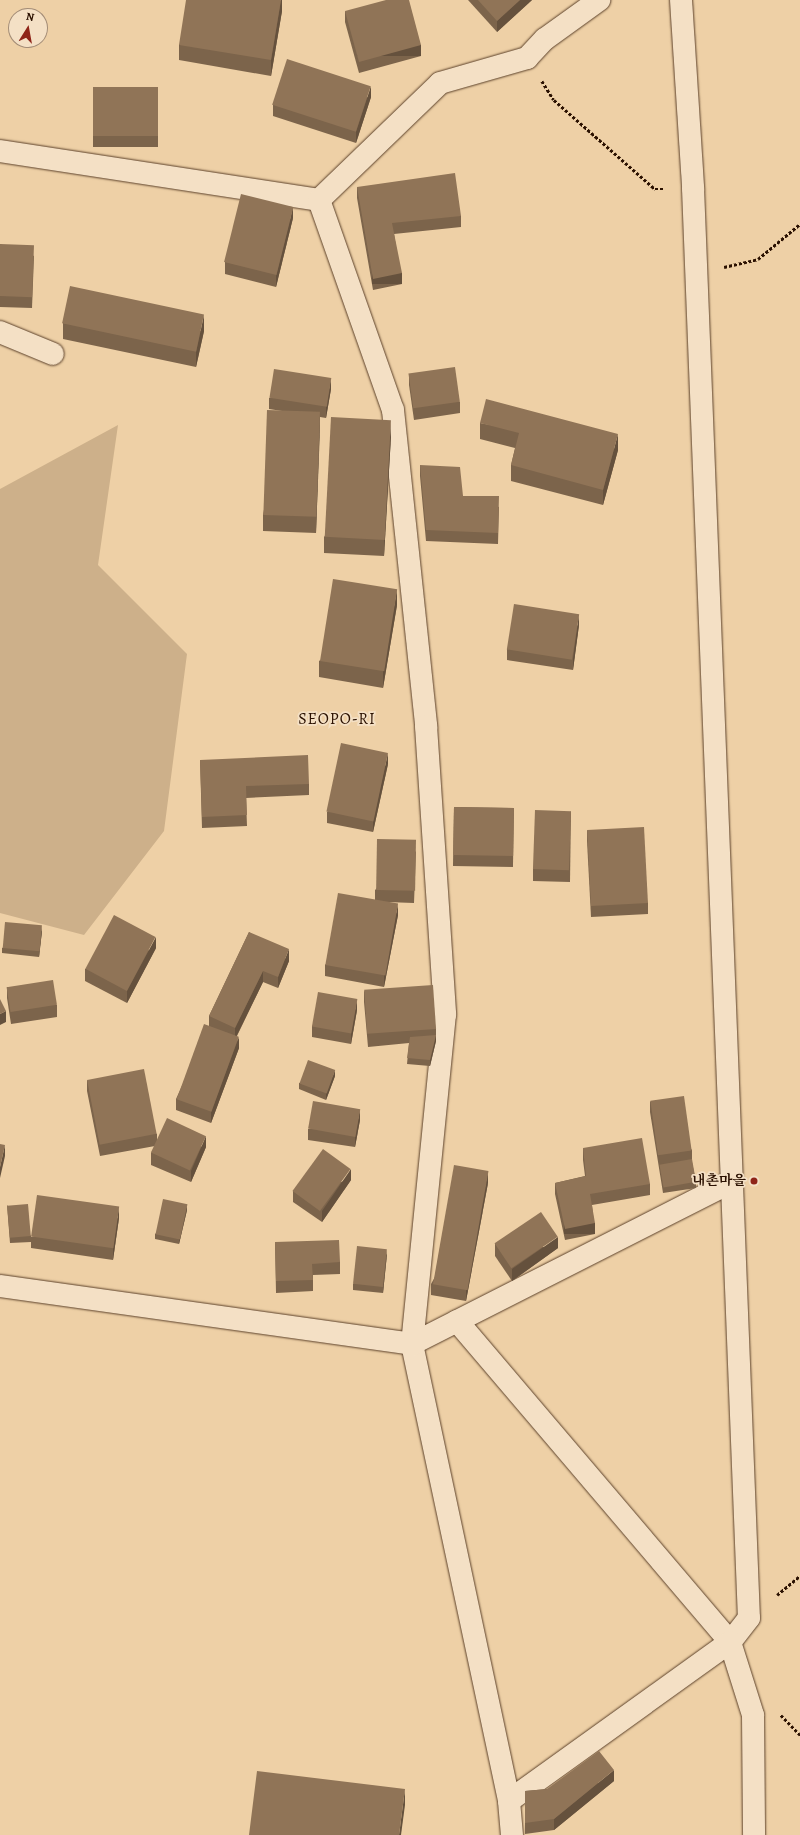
<!DOCTYPE html>
<html>
<head>
<meta charset="utf-8">
<style>
  body { margin:0 }
  #map { position:relative; width:800px; height:1835px; overflow:hidden; background:#eed0a6; font-family:Alegreya,"Noto Serif KR",serif }
  div>[style] { position:absolute }
  .green>* { inset:0; background:#cdb08a }
  .path>* { height:2.5px; margin-top:-1.25px; transform-origin:0; background:repeating-linear-gradient(90deg,#2b1101 0 3px,transparent 0 5px) }
  .roads { filter:drop-shadow(0 0 1px #5c412a) drop-shadow(0 0 1px #5c412a) }
  .street>* { height:22px; margin:-11px; padding:0 11px; transform-origin:11px; border-radius:11px; background:#f4e0c5 }
  .secondary>* { height:22px; margin:-11px; padding:0 11px; transform-origin:11px; border-radius:11px; background:#f4e0c5 }
  .wall>* { inset:0; background:#7c644b; transform-origin:0 0 }
  .shaded-wall>* { inset:0; background:#65513d; transform-origin:0 0 }
  .building>* { inset:0; background:#907457; transform-origin:0 0 }
  .dots>* { width:11px; height:11px; translate:-50% -50%; box-sizing:border-box; border:2px solid #f4e0c5; border-radius:50% }
  span { translate:-50% -50%; white-space:nowrap; text-align:center; line-height:1.15; -webkit-text-stroke:3.5px #f4e0c5; paint-order:stroke }
  .poi-label { font-size:14px; color:#2b1101; font-weight:700 }
  .right { translate:-100% -50%; text-align:right }
  .quarter-label { font-size:16px; color:#2b1101; letter-spacing:1px }
  .north { position:absolute; left:8px; top:8px; width:40px; height:40px; box-sizing:border-box; background:#f4e0c5; border:1px solid #a48d77; border-radius:50%; rotate:11deg; font-size:11px; font-weight:700; line-height:16px; text-align:center; color:#2b1101 }
  .north::after { content:''; display:block; margin:auto; width:14px; height:18px; background:#8f2418; clip-path:polygon(50% 0,100% 100%,50% 72%,0 100%) }
</style>
</head>
<body>
<div id="map">
  <div class="green">
    <i style="clip-path:polygon(118px 425px,98px 565px,187px 654px,164px 831px,84px 935px,0 913px,0 489px)"></i>
  </div>
  <div class="path">
    <i style="left:542px;top:81px;width:22px;rotate:58deg"></i>
    <i style="left:554px;top:100px;width:135px;rotate:41.4deg"></i>
    <i style="left:655px;top:189px;width:9px"></i>
    <i style="left:724px;top:267px;width:35px;rotate:-13deg"></i>
    <i style="left:758px;top:259px;width:55px;rotate:-39.8deg"></i>
    <i style="left:777px;top:1595px;width:30px;rotate:-40deg"></i>
    <i style="left:781px;top:1715px;width:28px;rotate:46deg"></i>
  </div>
  <div class="roads">
    <div class="street">
      <i style="left:0;top:151px;width:323px;rotate:8.7deg"></i>
      <i style="left:319px;top:200px;width:223px;rotate:70.6deg"></i>
      <i style="left:393px;top:410px;width:318px;rotate:84deg"></i>
      <i style="left:426px;top:726px;width:289px;rotate:86.2deg"></i>
      <i style="left:445px;top:1014px;width:332px;rotate:95.7deg"></i>
      <i style="left:412px;top:1344px;width:467px;rotate:78deg"></i>
      <i style="left:509px;top:1801px;width:34px;rotate:85deg"></i>
      <i style="left:319px;top:200px;width:168px;rotate:-44deg"></i>
      <i style="left:440px;top:83px;width:91px;rotate:-16deg"></i>
      <i style="left:527px;top:58px;width:26px;rotate:-47deg"></i>
      <i style="left:545px;top:39px;width:67px;rotate:-35.8deg"></i>
      <i style="left:0;top:332px;width:57px;rotate:22.5deg"></i>
      <i style="left:0;top:1286px;width:416px;rotate:8deg"></i>
      <i style="left:412px;top:1344px;width:356px;rotate:-26.9deg"></i>
      <i style="left:457px;top:1321px;width:421px;rotate:49.6deg"></i>
      <i style="left:730px;top:1642px;width:272px;rotate:144.3deg"></i>
    </div>
    <div class="secondary">
      <i style="left:681px;top:0;width:188px;rotate:86.3deg"></i>
      <i style="left:693px;top:188px;width:1431px;rotate:87.76deg"></i>
      <i style="left:749px;top:1618px;width:31px;rotate:128deg"></i>
      <i style="left:730px;top:1642px;width:77px;rotate:72.5deg"></i>
      <i style="left:753px;top:1715px;width:120px;rotate:89.5deg"></i>
    </div>
  </div>
  <div class="wall">
    <i style="clip-path:polygon(282px 0,282px 11px,271px 76px,179px 60px,179px 45px)"></i>
    <i style="clip-path:polygon(468px 0,532px 0,497px 32px)"></i>
    <i style="clip-path:polygon(345px 11px,421px 56px,359px 73px,345px 22px)"></i>
    <i style="left:93px;top:87px;width:65px;height:60px"></i>
    <i style="clip-path:polygon(371px 97px,356px 143px,273px 116px,273px 105px)"></i>
    <i style="clip-path:polygon(357px 187px,461px 216px,461px 227px,394px 234px,402px 284px,373px 290px,357px 198px)"></i>
    <i style="clip-path:polygon(293px 218px,276px 287px,225px 274px,225px 262px)"></i>
    <i style="clip-path:polygon(0 244px,34px 256px,32px 308px,0 307px)"></i>
    <i style="clip-path:polygon(63px 323px,204px 331px,196px 367px,63px 339px)"></i>
    <i style="clip-path:polygon(409px 374px,460px 402px,460px 413px,414px 420px,409px 385px)"></i>
    <i style="clip-path:polygon(331px 389px,326px 418px,320px 417px,316px 533px,263px 531px,263px 515px,282px 411px,269px 409px,269px 398px)"></i>
    <i style="clip-path:polygon(480px 423px,618px 450px,603px 505px,511px 481px,511px 465px,515px 448px,480px 439px)"></i>
    <i style="clip-path:polygon(391px 436px,384px 556px,324px 553px,324px 537px)"></i>
    <i style="clip-path:polygon(420px 465px,463px 496px,499px 507px,498px 544px,426px 541px,420px 476px)"></i>
    <i style="clip-path:polygon(397px 605px,383px 688px,319px 677px,319px 661px)"></i>
    <i style="clip-path:polygon(579px 625px,573px 670px,507px 660px,507px 649px)"></i>
    <i style="clip-path:polygon(200px 760px,309px 784px,309px 795px,246px 798px,247px 826px,202px 828px)"></i>
    <i style="clip-path:polygon(388px 764px,373px 832px,327px 823px,327px 812px)"></i>
    <i style="left:454px;top:807px;width:60px;height:59px;rotate:1deg"></i>
    <i style="clip-path:polygon(571px 811px,570px 882px,533px 881px,533px 869px)"></i>
    <i style="clip-path:polygon(587px 830px,648px 903px,648px 914px,591px 917px,587px 841px)"></i>
    <i style="clip-path:polygon(416px 851px,414px 903px,386px 902px,398px 915px,384px 987px,325px 976px,325px 965px,375px 900px,375px 890px)"></i>
    <i style="clip-path:polygon(42px 931px,39px 957px,2px 953px,2px 948px)"></i>
    <i style="clip-path:polygon(249px 932px,289px 961px,278px 988px,263px 982px,237px 1036px,239px 1048px,211px 1123px,176px 1110px,176px 1099px,209px 1026px,209px 1016px)"></i>
    <i style="clip-path:polygon(156px 948px,127px 1003px,85px 981px,85px 969px)"></i>
    <i style="clip-path:polygon(7px 987px,57px 1005px,57px 1017px,11px 1024px,7px 998px)"></i>
    <i style="clip-path:polygon(364px 991px,436px 1029px,436px 1041px,430px 1066px,407px 1064px,409px 1043px,368px 1047px,364px 1002px)"></i>
    <i style="clip-path:polygon(357px 1010px,351px 1044px,312px 1037px,312px 1026px)"></i>
    <i style="clip-path:polygon(335px 1076px,326px 1100px,299px 1089px,299px 1083px)"></i>
    <i style="clip-path:polygon(87px 1080px,157px 1134px,157px 1141px,206px 1147px,191px 1182px,151px 1165px,151px 1153px,155px 1146px,100px 1156px,87px 1091px)"></i>
    <i style="clip-path:polygon(650px 1101px,692px 1150px,692px 1162px,696px 1182px,696px 1188px,663px 1193px,650px 1112px)"></i>
    <i style="clip-path:polygon(360px 1120px,355px 1147px,308px 1140px,308px 1129px)"></i>
    <i style="clip-path:polygon(583px 1148px,650px 1184px,650px 1195px,592px 1205px,595px 1234px,565px 1240px,555px 1194px,555px 1183px,585px 1176px,583px 1160px)"></i>
    <i style="clip-path:polygon(351px 1180px,322px 1222px,293px 1202px,293px 1191px)"></i>
    <i style="clip-path:polygon(488px 1183px,466px 1301px,431px 1295px,431px 1284px)"></i>
    <i style="clip-path:polygon(7px 1205px,31px 1236px,31px 1242px,10px 1243px)"></i>
    <i style="clip-path:polygon(187px 1210px,179px 1244px,155px 1239px,155px 1234px)"></i>
    <i style="clip-path:polygon(119px 1218px,113px 1260px,31px 1248px,31px 1237px)"></i>
    <i style="clip-path:polygon(275px 1242px,340px 1262px,340px 1274px,313px 1275px,313px 1291px,276px 1293px)"></i>
    <i style="clip-path:polygon(495px 1244px,558px 1248px,512px 1281px,495px 1256px)"></i>
    <i style="clip-path:polygon(387px 1254px,383px 1293px,353px 1290px,353px 1284px)"></i>
    <i style="clip-path:polygon(614px 1781px,554px 1830px,525px 1834px,525px 1791px,547px 1789px)"></i>
  </div>
  <div class="shaded-wall">
    <i style="clip-path:polygon(281px 0,282px 0,282px 11px,271px 76px,271px 60px)"></i>
    <i style="clip-path:polygon(520px 0,532px 0,497px 32px,497px 21px)"></i>
    <i style="left:421px;top:45px;width:11px;height:64px;rotate:90deg"></i>
    <i style="clip-path:polygon(371px 86px,371px 97px,356px 143px,356px 132px)"></i>
    <i style="clip-path:polygon(293px 207px,293px 218px,276px 287px,276px 276px)"></i>
    <i style="left:402px;top:273px;width:11px;height:30px;rotate:90deg"></i>
    <i style="clip-path:polygon(204px 315px,204px 331px,196px 367px,196px 352px)"></i>
    <i style="clip-path:polygon(331px 378px,331px 389px,326px 418px,326px 407px)"></i>
    <i style="clip-path:polygon(320px 412px,320px 428px,316px 533px,316px 517px)"></i>
    <i style="clip-path:polygon(391px 420px,391px 436px,384px 556px,384px 540px)"></i>
    <i style="clip-path:polygon(618px 434px,618px 450px,603px 505px,603px 490px)"></i>
    <i style="clip-path:polygon(397px 589px,397px 605px,383px 688px,383px 672px)"></i>
    <i style="clip-path:polygon(579px 614px,579px 625px,573px 670px,573px 659px)"></i>
    <i style="clip-path:polygon(388px 753px,388px 764px,373px 832px,373px 821px)"></i>
    <i style="clip-path:polygon(398px 904px,398px 915px,384px 987px,384px 976px)"></i>
    <i style="clip-path:polygon(42px 925px,42px 931px,39px 957px,39px 952px)"></i>
    <i style="clip-path:polygon(156px 937px,156px 948px,127px 1003px,127px 991px)"></i>
    <i style="clip-path:polygon(289px 949px,289px 961px,278px 988px,278px 977px)"></i>
    <i style="clip-path:polygon(263px 971px,263px 982px,235px 1039px,235px 1028px)"></i>
    <i style="clip-path:polygon(357px 999px,357px 1010px,351px 1044px,351px 1033px)"></i>
    <i style="clip-path:polygon(6px 1011px,6px 1022px,0 1025px,0 1014px)"></i>
    <i style="clip-path:polygon(436px 1035px,436px 1041px,430px 1066px,430px 1060px)"></i>
    <i style="clip-path:polygon(239px 1037px,239px 1048px,211px 1123px,211px 1112px)"></i>
    <i style="clip-path:polygon(335px 1070px,335px 1076px,326px 1100px,326px 1094px)"></i>
    <i style="clip-path:polygon(360px 1109px,360px 1120px,355px 1147px,355px 1136px)"></i>
    <i style="clip-path:polygon(206px 1136px,206px 1147px,191px 1182px,191px 1171px)"></i>
    <i style="clip-path:polygon(5px 1145px,5px 1156px,0 1178px,0 1167px)"></i>
    <i style="clip-path:polygon(351px 1169px,351px 1180px,322px 1222px,322px 1211px)"></i>
    <i style="clip-path:polygon(488px 1171px,488px 1183px,466px 1301px,466px 1290px)"></i>
    <i style="clip-path:polygon(187px 1204px,187px 1210px,179px 1244px,179px 1239px)"></i>
    <i style="clip-path:polygon(119px 1207px,119px 1218px,113px 1260px,113px 1249px)"></i>
    <i style="left:595px;top:1223px;width:11px;height:31px;rotate:90deg"></i>
    <i style="clip-path:polygon(558px 1237px,558px 1248px,512px 1281px,512px 1269px)"></i>
    <i style="clip-path:polygon(387px 1249px,387px 1254px,383px 1293px,383px 1287px)"></i>
    <i style="clip-path:polygon(614px 1770px,614px 1781px,554px 1830px,554px 1819px)"></i>
    <i style="clip-path:polygon(405px 1789px,405px 1805px,401px 1835px,399px 1835px)"></i>
  </div>
  <div class="building">
    <i style="clip-path:polygon(186px 0,281px 0,271px 60px,179px 45px)"></i>
    <i style="clip-path:polygon(386px 0,409px 0,421px 45px,359px 62px,345px 11px)"></i>
    <i style="clip-path:polygon(478px 0,520px 0,497px 21px)"></i>
    <i style="left:287px;top:59px;width:88px;height:48px;rotate:18deg"></i>
    <i style="left:93px;top:87px;width:65px;height:49px"></i>
    <i style="clip-path:polygon(455px 173px,461px 216px,392px 223px,402px 273px,373px 279px,357px 187px)"></i>
    <i style="left:241px;top:194px;width:54px;height:70px;rotate:14deg"></i>
    <i style="left:0;top:244px;width:34px;height:52px;rotate:2deg"></i>
    <i style="left:70px;top:286px;width:137px;height:38px;rotate:12deg"></i>
    <i style="left:455px;top:367px;width:35px;height:47px;rotate:82deg"></i>
    <i style="left:274px;top:369px;width:58px;height:29px;rotate:9deg"></i>
    <i style="clip-path:polygon(486px 399px,618px 434px,603px 490px,511px 465px,519px 433px,480px 423px)"></i>
    <i style="left:267px;top:410px;width:53px;height:105px;rotate:2deg"></i>
    <i style="left:331px;top:417px;width:60px;height:120px;rotate:3deg"></i>
    <i style="clip-path:polygon(420px 465px,460px 467px,463px 496px,499px 496px,498px 533px,426px 530px)"></i>
    <i style="left:333px;top:579px;width:65px;height:83px;rotate:9deg"></i>
    <i style="left:514px;top:604px;width:66px;height:46px;rotate:9deg"></i>
    <i style="left:341px;top:743px;width:48px;height:70px;rotate:12deg"></i>
    <i style="clip-path:polygon(308px 755px,309px 784px,246px 786px,247px 815px,202px 817px,200px 760px)"></i>
    <i style="left:454px;top:807px;width:60px;height:48px;rotate:1deg"></i>
    <i style="left:535px;top:810px;width:36px;height:59px;rotate:2deg"></i>
    <i style="left:644px;top:827px;width:76px;height:57px;rotate:87deg"></i>
    <i style="left:377px;top:839px;width:39px;height:51px;rotate:1deg"></i>
    <i style="left:338px;top:893px;width:61px;height:73px;rotate:10deg"></i>
    <i style="left:114px;top:915px;width:47px;height:61px;rotate:28deg"></i>
    <i style="left:5px;top:922px;width:37px;height:26px;rotate:5deg"></i>
    <i style="clip-path:polygon(249px 932px,289px 949px,278px 977px,263px 971px,235px 1028px,209px 1016px)"></i>
    <i style="left:53px;top:980px;width:25px;height:47px;rotate:81deg"></i>
    <i style="left:433px;top:985px;width:44px;height:69px;rotate:86deg"></i>
    <i style="left:318px;top:992px;width:40px;height:35px;rotate:10deg"></i>
    <i style="clip-path:polygon(0 999px,6px 1011px,0 1014px)"></i>
    <i style="left:204px;top:1024px;width:37px;height:80px;rotate:20deg"></i>
    <i style="clip-path:polygon(436px 1035px,430px 1060px,407px 1058px,410px 1037px)"></i>
    <i style="left:308px;top:1060px;width:29px;height:25px;rotate:20deg"></i>
    <i style="left:144px;top:1069px;width:66px;height:58px;rotate:79deg"></i>
    <i style="left:684px;top:1096px;width:55px;height:34px;rotate:82deg"></i>
    <i style="left:313px;top:1101px;width:48px;height:28px;rotate:10deg"></i>
    <i style="left:167px;top:1118px;width:43px;height:38px;rotate:25deg"></i>
    <i style="clip-path:polygon(642px 1138px,650px 1184px,590px 1194px,595px 1223px,565px 1229px,555px 1183px,586px 1176px,583px 1148px)"></i>
    <i style="clip-path:polygon(0 1144px,5px 1145px,0 1167px)"></i>
    <i style="left:323px;top:1149px;width:34px;height:52px;rotate:36deg"></i>
    <i style="left:692px;top:1159px;width:23px;height:33px;rotate:80deg"></i>
    <i style="left:454px;top:1165px;width:35px;height:121px;rotate:10deg"></i>
    <i style="left:37px;top:1195px;width:83px;height:42px;rotate:8deg"></i>
    <i style="left:163px;top:1199px;width:25px;height:36px;rotate:12deg"></i>
    <i style="left:28px;top:1204px;width:32px;height:21px;rotate:85deg"></i>
    <i style="left:541px;top:1212px;width:30px;height:56px;rotate:56deg"></i>
    <i style="clip-path:polygon(339px 1240px,340px 1262px,312px 1264px,313px 1280px,276px 1281px,275px 1242px)"></i>
    <i style="left:357px;top:1246px;width:30px;height:38px;rotate:6deg"></i>
    <i style="clip-path:polygon(599px 1751px,614px 1770px,554px 1819px,525px 1823px,525px 1791px,547px 1789px)"></i>
    <i style="clip-path:polygon(257px 1771px,405px 1789px,399px 1835px,249px 1835px)"></i>
  </div>
  <div class="dots">
    <i style="left:754px;top:1181px;background:#8f2418"></i>
  </div>
  <div class="poi-label">
    <span class="right" style="left:746px;top:1181px">내촌마을</span>
  </div>
  <div class="quarter-label">
    <span style="left:337px;top:719px">SEOPO-RI</span>
  </div>
  <div class="north">N</div>
</div>
</body>
</html>
